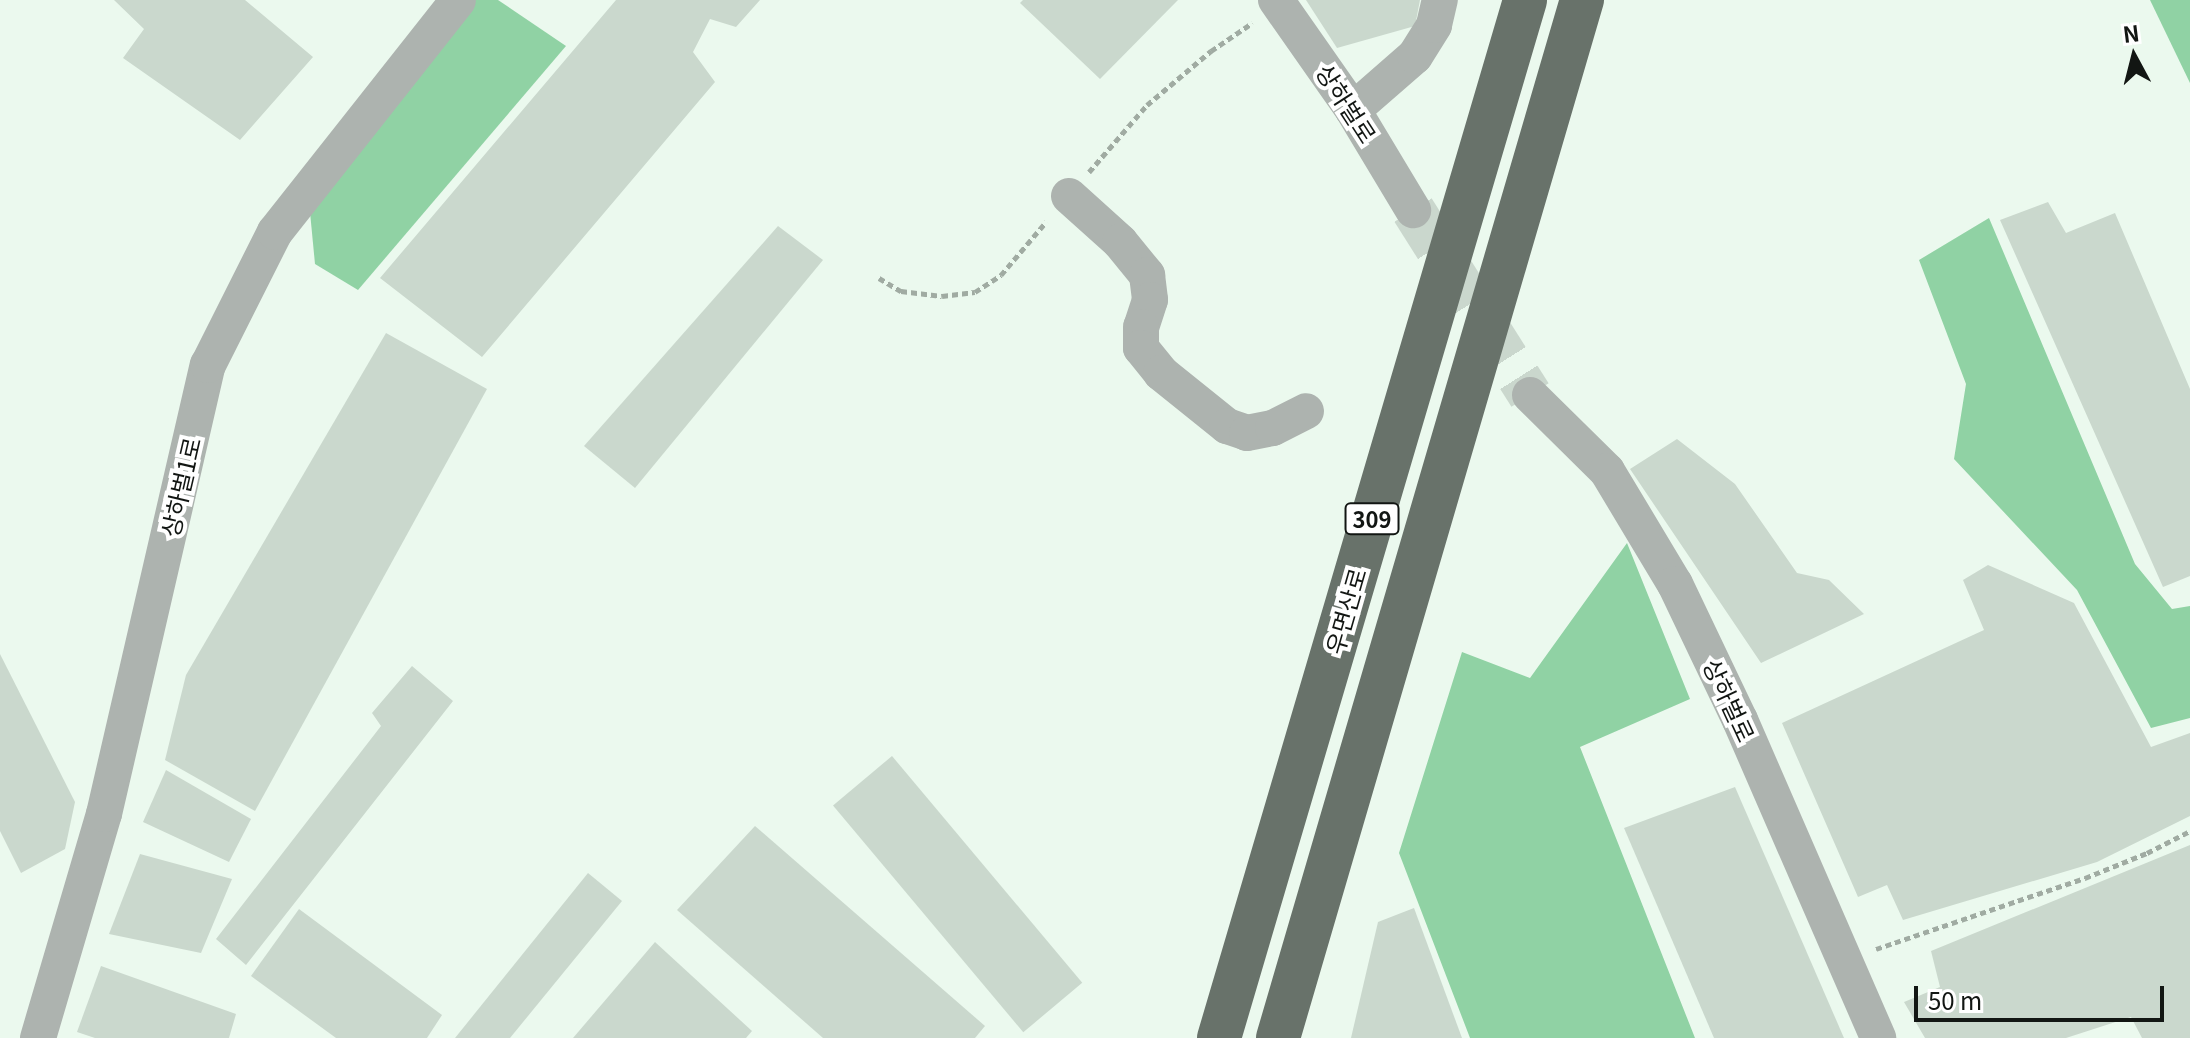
<!DOCTYPE html>
<html>
<head>
<meta charset="utf-8">
<style>
  body { margin:0 }
  #map { position:relative; width:2190px; height:1038px; overflow:hidden; background:#ebf9ee; font-family:Georgia,"Noto Sans KR",serif }
  div>[style] { position:absolute }
  .forest>* { inset:0; background:#90d2a4 }
  .building>* { inset:0; background:#cad8cd; transform-origin:0 0 }
  .tertiary-tunnel>* { height:44px; margin-top:-22px; transform-origin:0; background:repeating-linear-gradient(90deg,#cad7cd 0 44px,transparent 0 66px) }
  .path>* { height:5px; margin-top:-2.5px; transform-origin:0; background:repeating-linear-gradient(90deg,#a0aba2 0 6px,transparent 0 10px) }
  .minor>* { height:36px; margin:-18px; padding:0 18px; transform-origin:18px; border-radius:18px; background:#adb3af }
  .trunk>* { height:44px; margin:-22px; padding:0 22px; transform-origin:22px; border-radius:22px; background:#68726a }
  span { translate:-50% -50%; white-space:nowrap; text-align:center; line-height:1.15; -webkit-text-stroke:8px #fff; paint-order:stroke }
  .shield-label span { padding:2px 6px; background:#fff; border:2px solid; border-radius:6px; -webkit-text-stroke-width:0 }
  .shield-label { font-size:22px; color:#121613; font-weight:700 }
  .street-label { font-size:24px; color:#121613 }
  .north { position:absolute; left:2094px; top:16px; width:80px; height:80px; -webkit-text-stroke:6px #fff; paint-order:stroke; rotate:353deg; font-size:22px; font-weight:700; line-height:32px; text-align:center; color:#121613 }
  .north::after { content:''; display:block; margin:auto; width:28px; height:36px; background:#121613; clip-path:polygon(50% 0,100% 100%,50% 72%,0 100%) }
  .scale { position:absolute; left:1914px; top:986px; width:250px; height:36px; box-sizing:border-box; border:4px solid #121613; border-top:0; padding-left:10px; font-size:24px; line-height:28px; white-space:nowrap; color:#121613; -webkit-text-stroke:6px #fff; paint-order:stroke }
</style>
</head>
<body>
<div id="map">
  <div class="forest">
    <i style="clip-path:polygon(474px 0,498px 0,566px 46px,358px 290px,315px 264px,310px 212px)"></i>
    <i style="clip-path:polygon(2150px 0,2190px 0,2190px 83px)"></i>
    <i style="clip-path:polygon(1989px 218px,2135px 564px,2172px 609px,2190px 606px,2190px 718px,2151px 728px,2077px 590px,1954px 459px,1966px 384px,1919px 260px)"></i>
    <i style="clip-path:polygon(1627px 543px,1690px 699px,1580px 747px,1695px 1038px,1470px 1038px,1399px 853px,1462px 652px,1530px 678px)"></i>
  </div>
  <div class="building">
    <i style="clip-path:polygon(114px 0,245px 0,313px 57px,240px 140px,123px 58px,144px 29px)"></i>
    <i style="clip-path:polygon(616px 0,760px 0,736px 27px,710px 19px,693px 52px,715px 82px,482px 357px,380px 278px)"></i>
    <i style="clip-path:polygon(1023px 0,1178px 0,1100px 79px,1020px 3px)"></i>
    <i style="clip-path:polygon(1306px 0,1420px 0,1415px 26px,1337px 48px)"></i>
    <i style="clip-path:polygon(2048px 202px,2066px 233px,2115px 213px,2190px 389px,2190px 576px,2163px 587px,2000px 220px)"></i>
    <i style="clip-path:polygon(778px 226px,823px 260px,635px 488px,584px 446px)"></i>
    <i style="clip-path:polygon(386px 333px,487px 389px,255px 811px,165px 760px,186px 675px)"></i>
    <i style="clip-path:polygon(1677px 439px,1735px 484px,1797px 573px,1829px 580px,1864px 614px,1761px 663px,1630px 469px)"></i>
    <i style="clip-path:polygon(1988px 565px,2074px 603px,2151px 747px,2190px 733px,2190px 816px,2097px 862px,1903px 920px,1887px 885px,1858px 897px,1782px 723px,1984px 630px,1963px 580px)"></i>
    <i style="clip-path:polygon(0 654px,75px 802px,65px 849px,21px 873px,0 831px)"></i>
    <i style="clip-path:polygon(412px 666px,453px 701px,246px 965px,216px 939px,381px 726px,372px 713px)"></i>
    <i style="left:892px;top:756px;width:296px;height:77px;rotate:50deg"></i>
    <i style="clip-path:polygon(166px 770px,251px 819px,229px 862px,143px 822px)"></i>
    <i style="clip-path:polygon(1735px 787px,1844px 1038px,1714px 1038px,1624px 828px)"></i>
    <i style="clip-path:polygon(755px 826px,985px 1026px,975px 1038px,823px 1038px,677px 910px)"></i>
    <i style="clip-path:polygon(2190px 845px,2190px 1038px,2142px 1038px,2131px 1017px,2066px 1038px,1925px 1038px,1904px 1002px,1940px 987px,1931px 951px)"></i>
    <i style="clip-path:polygon(140px 854px,232px 879px,201px 953px,109px 934px)"></i>
    <i style="clip-path:polygon(588px 873px,622px 901px,510px 1038px,455px 1038px)"></i>
    <i style="clip-path:polygon(1414px 908px,1462px 1038px,1351px 1038px,1378px 922px)"></i>
    <i style="clip-path:polygon(299px 909px,442px 1015px,427px 1038px,336px 1038px,251px 976px)"></i>
    <i style="clip-path:polygon(655px 942px,752px 1031px,746px 1038px,573px 1038px)"></i>
    <i style="clip-path:polygon(101px 966px,236px 1014px,229px 1038px,95px 1038px,77px 1032px)"></i>
  </div>
  <div class="tertiary-tunnel">
    <i style="left:1413px;top:210px;width:219px;rotate:57.7deg"></i>
  </div>
  <div class="path">
    <i style="left:1089px;top:172px;width:89px;rotate:-49.1deg"></i>
    <i style="left:1147px;top:105px;width:84px;rotate:-40.2deg"></i>
    <i style="left:1211px;top:51px;width:50px;rotate:-34.3deg"></i>
    <i style="left:879px;top:278px;width:26px;rotate:31deg"></i>
    <i style="left:901px;top:291px;width:41px;rotate:7deg"></i>
    <i style="left:942px;top:296px;width:33px;rotate:-7deg"></i>
    <i style="left:975px;top:292px;width:31px;rotate:-33deg"></i>
    <i style="left:1001px;top:275px;width:70px;rotate:-49.7deg"></i>
    <i style="left:1876px;top:949px;width:221px;rotate:-18.8deg"></i>
    <i style="left:2085px;top:878px;width:67px;rotate:-22deg"></i>
    <i style="left:2147px;top:853px;width:48px;rotate:-27.1deg"></i>
  </div>
  <div class="minor">
    <i style="left:1276px;top:0;width:134px;rotate:55deg"></i>
    <i style="left:1353px;top:110px;width:117px;rotate:59deg"></i>
    <i style="left:1353px;top:110px;width:82px;rotate:-41.1deg"></i>
    <i style="left:1415px;top:56px;width:36px;rotate:-58deg"></i>
    <i style="left:1434px;top:25px;width:26px;rotate:-77deg"></i>
    <i style="left:1069px;top:196px;width:69px;rotate:42deg"></i>
    <i style="left:1120px;top:242px;width:43px;rotate:50.7deg"></i>
    <i style="left:1147px;top:275px;width:25px;rotate:83deg"></i>
    <i style="left:1150px;top:300px;width:28px;rotate:108deg"></i>
    <i style="left:1141px;top:327px;width:21px;rotate:90deg"></i>
    <i style="left:1141px;top:348px;width:32px;rotate:51deg"></i>
    <i style="left:1161px;top:373px;width:85px;rotate:38.8deg"></i>
    <i style="left:1227px;top:426px;width:21px;rotate:19deg"></i>
    <i style="left:1247px;top:433px;width:26px;rotate:-11deg"></i>
    <i style="left:1273px;top:428px;width:37px;rotate:-27deg"></i>
    <i style="left:1530px;top:395px;width:108px;rotate:44.6deg"></i>
    <i style="left:1607px;top:471px;width:132px;rotate:59deg"></i>
    <i style="left:1675px;top:584px;width:151px;rotate:64.5deg"></i>
    <i style="left:1740px;top:720px;width:347px;rotate:66.5deg"></i>
    <i style="left:38px;top:1038px;width:234px;rotate:-73.6deg"></i>
    <i style="left:104px;top:814px;width:461px;rotate:-77deg"></i>
    <i style="left:208px;top:365px;width:149px;rotate:-63.3deg"></i>
    <i style="left:275px;top:232px;width:295px;rotate:-51.7deg"></i>
  </div>
  <div class="trunk">
    <i style="left:1219px;top:1038px;width:1082px;rotate:-73.57deg"></i>
    <i style="left:1278px;top:1038px;width:1082px;rotate:-73.68deg"></i>
  </div>
  <div class="shield-label">
    <span style="left:1372px;top:519px">309</span>
  </div>
  <div class="street-label">
    <span style="left:1347px;top:103px;rotate:57deg">상하벌로</span>
    <span style="left:180px;top:487px;rotate:-77deg">상하벌1로</span>
    <span style="left:1345px;top:611px;rotate:-74deg">우면산로</span>
    <span style="left:1730px;top:700px;rotate:65deg">상하벌로</span>
  </div>
  <div class="north">N</div>
  <div class="scale">50 m</div>
</div>
</body>
</html>
